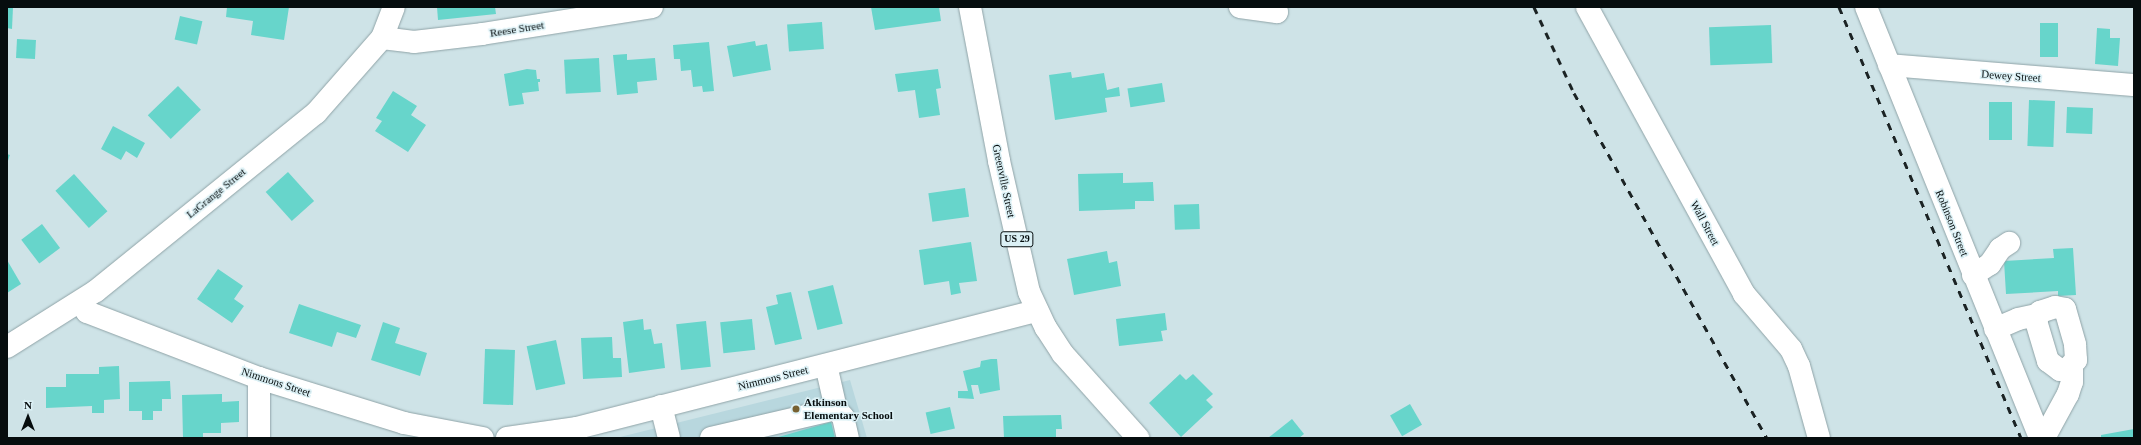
<!DOCTYPE html>
<html>
<head>
<meta charset="utf-8">
<style>
  body { margin:0 }
  #map { position:relative; width:2141px; height:445px; overflow:hidden; background:#cee3e7; font-family:Georgia,serif }
  div>[style] { position:absolute }
  .built>* { inset:0; background:#b8d7de }
  .building>* { inset:0; background:#67d5cb; transform-origin:0 0 }
  .roads { filter:drop-shadow(0 0 1px #8fa3a7) drop-shadow(0 0 1px #8fa3a7) }
  .minor>* { height:22px; margin:-11px; padding:0 11px; transform-origin:11px; border-radius:11px; background:#fff }
  .major>* { height:22px; margin:-11px; padding:0 11px; transform-origin:11px; border-radius:11px; background:#fff }
  .rail>* { height:3px; margin-top:-1.5px; transform-origin:0; background:repeating-linear-gradient(90deg,#1b2324 0 7px,transparent 0 14px) }
  .dots>* { width:11px; height:11px; translate:-50% -50%; box-sizing:border-box; border:2px solid #dbf0f5; border-radius:50% }
  span { translate:-50% -50%; white-space:nowrap; text-align:center; line-height:1.15; -webkit-text-stroke:3px #dbf0f5; paint-order:stroke }
  .shield-label span { padding:1px 3px; background:#dbf0f5; border:1px solid; border-radius:3px; -webkit-text-stroke-width:0 }
  .shield-label { font-size:10px; color:#060d0e; font-weight:700 }
  .street-label { font-size:11px; color:#060d0e }
  .poi-label { font-size:11px; color:#060d0e; font-weight:700 }
  .left { translate:0 -50%; text-align:left }
  .frame { position:absolute; inset:0; border:8px solid #060d0e; pointer-events:none }
  .north { position:absolute; left:8px; top:397px; width:40px; height:40px; -webkit-text-stroke:3px #dbf0f5; paint-order:stroke; rotate:0deg; font-size:11px; font-weight:700; line-height:16px; text-align:center; color:#060d0e }
  .north::after { content:''; display:block; margin:auto; width:14px; height:18px; background:#060d0e; clip-path:polygon(50% 0,100% 100%,50% 72%,0 100%) }
</style>
</head>
<body>
<div id="map">
  <div class="built">
    <i style="clip-path:polygon(850px 380px,867px 438px,616px 438px)"></i>
  </div>
  <div class="building">
    <i style="clip-path:polygon(7px 7px,13px 7px,12px 29px,7px 28px)"></i>
    <i style="clip-path:polygon(227px 7px,289px 7px,284px 40px,251px 35px,253px 21px,226px 17px)"></i>
    <i style="clip-path:polygon(437px 7px,495px 7px,496px 14px,438px 20px)"></i>
    <i style="clip-path:polygon(871px 7px,939px 7px,941px 21px,875px 30px)"></i>
    <i style="left:180px;top:16px;width:23px;height:24px;rotate:13deg"></i>
    <i style="left:822px;top:22px;width:27px;height:35px;rotate:86deg"></i>
    <i style="left:2040px;top:23px;width:18px;height:34px"></i>
    <i style="left:1771px;top:25px;width:38px;height:62px;rotate:88deg"></i>
    <i style="clip-path:polygon(2097px 28px,2110px 29px,2110px 38px,2120px 38px,2118px 66px,2095px 64px)"></i>
    <i style="left:17px;top:39px;width:19px;height:19px;rotate:3deg"></i>
    <i style="clip-path:polygon(755px 41px,756px 46px,767px 44px,771px 70px,733px 77px,727px 46px)"></i>
    <i style="clip-path:polygon(709px 42px,714px 91px,703px 92px,702px 86px,693px 87px,691px 70px,681px 71px,680px 59px,674px 59px,673px 45px)"></i>
    <i style="clip-path:polygon(627px 54px,627px 60px,655px 58px,657px 80px,637px 82px,638px 93px,617px 95px,613px 55px)"></i>
    <i style="left:599px;top:58px;width:34px;height:35px;rotate:87deg"></i>
    <i style="clip-path:polygon(527px 69px,536px 70px,537px 79px,540px 79px,540px 82px,538px 82px,539px 91px,522px 93px,524px 104px,509px 106px,504px 74px)"></i>
    <i style="clip-path:polygon(938px 69px,941px 88px,936px 89px,940px 115px,919px 118px,915px 90px,898px 92px,895px 74px)"></i>
    <i style="clip-path:polygon(1071px 72px,1072px 78px,1104px 73px,1107px 90px,1119px 87px,1120px 96px,1105px 98px,1107px 112px,1055px 120px,1049px 75px)"></i>
    <i style="left:1162px;top:83px;width:19px;height:35px;rotate:81deg"></i>
    <i style="left:178px;top:86px;width:33px;height:42px;rotate:46deg"></i>
    <i style="clip-path:polygon(393px 91px,417px 106px,411px 115px,426px 125px,408px 152px,375px 131px,382px 121px,376px 118px)"></i>
    <i style="left:2029px;top:100px;width:26px;height:46px;rotate:2deg"></i>
    <i style="left:1989px;top:102px;width:23px;height:38px"></i>
    <i style="left:2067px;top:107px;width:26px;height:26px;rotate:2deg"></i>
    <i style="clip-path:polygon(113px 126px,145px 143px,137px 158px,126px 151px,121px 160px,101px 149px)"></i>
    <i style="left:7px;top:154px;width:3px;height:15px;rotate:18deg"></i>
    <i style="left:288px;top:172px;width:39px;height:30px;rotate:48deg"></i>
    <i style="clip-path:polygon(1123px 173px,1123px 183px,1153px 182px,1154px 201px,1135px 201px,1135px 209px,1079px 211px,1078px 174px)"></i>
    <i style="left:74px;top:174px;width:50px;height:25px;rotate:48deg"></i>
    <i style="left:965px;top:188px;width:29px;height:37px;rotate:82deg"></i>
    <i style="left:1199px;top:204px;width:25px;height:25px;rotate:88deg"></i>
    <i style="left:42px;top:224px;width:30px;height:26px;rotate:53deg"></i>
    <i style="clip-path:polygon(971px 242px,977px 281px,959px 283px,961px 293px,951px 295px,949px 281px,924px 285px,919px 250px)"></i>
    <i style="clip-path:polygon(2073px 248px,2076px 295px,2058px 296px,2058px 291px,2006px 294px,2004px 261px,2054px 258px,2053px 249px)"></i>
    <i style="clip-path:polygon(1107px 251px,1109px 263px,1117px 261px,1121px 286px,1074px 295px,1067px 259px)"></i>
    <i style="clip-path:polygon(7px 260px,21px 284px,7px 293px)"></i>
    <i style="clip-path:polygon(218px 269px,243px 286px,234px 299px,244px 306px,232px 323px,197px 299px)"></i>
    <i style="left:833px;top:285px;width:40px;height:26px;rotate:76deg"></i>
    <i style="clip-path:polygon(791px 292px,802px 339px,775px 345px,766px 307px,778px 304px,776px 295px)"></i>
    <i style="clip-path:polygon(299px 304px,361px 325px,356px 338px,337px 332px,332px 347px,289px 333px)"></i>
    <i style="clip-path:polygon(1165px 313px,1167px 330px,1161px 331px,1163px 341px,1119px 346px,1116px 319px)"></i>
    <i style="clip-path:polygon(643px 319px,644px 330px,651px 329px,654px 344px,662px 343px,665px 368px,629px 373px,623px 322px)"></i>
    <i style="left:752px;top:319px;width:31px;height:32px;rotate:84deg"></i>
    <i style="left:706px;top:321px;width:46px;height:30px;rotate:84deg"></i>
    <i style="clip-path:polygon(383px 322px,400px 328px,395px 343px,427px 353px,420px 376px,371px 360px)"></i>
    <i style="clip-path:polygon(612px 337px,613px 358px,621px 358px,622px 377px,583px 379px,581px 338px)"></i>
    <i style="left:556px;top:340px;width:45px;height:30px;rotate:78deg"></i>
    <i style="left:485px;top:349px;width:30px;height:55px;rotate:2deg"></i>
    <i style="clip-path:polygon(991px 359px,997px 359px,1000px 390px,980px 394px,978px 385px,971px 385px,974px 399px,958px 398px,958px 391px,968px 391px,963px 371px,980px 367px,981px 361px)"></i>
    <i style="clip-path:polygon(119px 366px,120px 399px,104px 400px,104px 413px,92px 413px,92px 406px,46px 408px,46px 387px,66px 387px,66px 374px,99px 374px,99px 367px)"></i>
    <i style="clip-path:polygon(1180px 374px,1186px 380px,1193px 374px,1213px 394px,1206px 400px,1213px 407px,1181px 437px,1149px 403px)"></i>
    <i style="clip-path:polygon(170px 381px,171px 399px,162px 399px,162px 411px,153px 411px,153px 420px,142px 420px,142px 411px,129px 411px,129px 382px)"></i>
    <i style="clip-path:polygon(222px 394px,222px 402px,239px 401px,239px 422px,221px 423px,221px 433px,203px 433px,203px 438px,183px 438px,182px 395px)"></i>
    <i style="left:1410px;top:404px;width:24px;height:23px;rotate:60deg"></i>
    <i style="left:950px;top:407px;width:22px;height:25px;rotate:77deg"></i>
    <i style="clip-path:polygon(1061px 415px,1062px 429px,1056px 429px,1056px 438px,1004px 438px,1003px 416px)"></i>
    <i style="clip-path:polygon(1292px 419px,1304px 434px,1299px 438px,1268px 438px)"></i>
    <i style="clip-path:polygon(831px 422px,835px 438px,775px 438px)"></i>
    <i style="clip-path:polygon(2134px 429px,2134px 438px,2101px 438px,2101px 435px)"></i>
  </div>
  <div class="roads">
    <div class="minor">
      <i style="left:1240px;top:7px;width:37px;rotate:8deg"></i>
      <i style="left:1277px;top:12px;width:5px;rotate:-101deg"></i>
      <i style="left:1587px;top:7px;width:327px;rotate:61.3deg"></i>
      <i style="left:1744px;top:294px;width:72px;rotate:49.5deg"></i>
      <i style="left:1791px;top:349px;width:19px;rotate:65deg"></i>
      <i style="left:1799px;top:366px;width:75px;rotate:74.5deg"></i>
      <i style="left:1866px;top:7px;width:465px;rotate:68deg"></i>
      <i style="left:382px;top:38px;width:32px;rotate:7deg"></i>
      <i style="left:414px;top:42px;width:68px;rotate:-6.7deg"></i>
      <i style="left:482px;top:34px;width:172px;rotate:-9deg"></i>
      <i style="left:1889px;top:65px;width:246px;rotate:4.7deg"></i>
      <i style="left:1973px;top:275px;width:20px;rotate:-33deg"></i>
      <i style="left:1990px;top:264px;width:18px;rotate:-56deg"></i>
      <i style="left:2000px;top:249px;width:11px;rotate:-34deg"></i>
      <i style="left:80px;top:302px;width:12px;rotate:55deg"></i>
      <i style="left:87px;top:312px;width:184px;rotate:21deg"></i>
      <i style="left:259px;top:378px;width:152px;rotate:17.2deg"></i>
      <i style="left:404px;top:423px;width:80px;rotate:10.8deg"></i>
      <i style="left:2055px;top:307px;width:10px;rotate:11deg"></i>
      <i style="left:2065px;top:309px;width:37px;rotate:74deg"></i>
      <i style="left:2075px;top:345px;width:15px;rotate:86deg"></i>
      <i style="left:2076px;top:360px;width:13px;rotate:135deg"></i>
      <i style="left:2067px;top:369px;width:7px;rotate:172deg"></i>
      <i style="left:2060px;top:370px;width:15px;rotate:-143deg"></i>
      <i style="left:2048px;top:361px;width:42px;rotate:-106.7deg"></i>
      <i style="left:2036px;top:321px;width:10px;rotate:-66deg"></i>
      <i style="left:2040px;top:312px;width:16px;rotate:-18deg"></i>
      <i style="left:1995px;top:329px;width:25px;rotate:-23deg"></i>
      <i style="left:2018px;top:319px;width:19px;rotate:-12deg"></i>
      <i style="left:7px;top:347px;width:105px;rotate:-32.2deg"></i>
      <i style="left:96px;top:291px;width:283px;rotate:-39deg"></i>
      <i style="left:316px;top:113px;width:100px;rotate:-48.7deg"></i>
      <i style="left:382px;top:38px;width:33px;rotate:-69deg"></i>
      <i style="left:826px;top:365px;width:45px;rotate:77.2deg"></i>
      <i style="left:836px;top:409px;width:11px;rotate:49deg"></i>
      <i style="left:843px;top:417px;width:22px;rotate:77deg"></i>
      <i style="left:661px;top:406px;width:33px;rotate:76deg"></i>
      <i style="left:259px;top:438px;width:60px;rotate:-90deg"></i>
      <i style="left:507px;top:438px;width:71px;rotate:-8.1deg"></i>
      <i style="left:577px;top:428px;width:475px;rotate:-14.3deg"></i>
      <i style="left:711px;top:438px;width:128px;rotate:-13.1deg"></i>
      <i style="left:2044px;top:438px;width:50px;rotate:-61.4deg"></i>
      <i style="left:2068px;top:394px;width:13px;rotate:-72deg"></i>
      <i style="left:2072px;top:382px;width:15px;rotate:-90deg"></i>
    </div>
    <div class="major">
      <i style="left:970px;top:7px;width:157px;rotate:79.3deg"></i>
      <i style="left:999px;top:161px;width:134px;rotate:77.1deg"></i>
      <i style="left:1029px;top:292px;width:40px;rotate:65deg"></i>
      <i style="left:1046px;top:328px;width:31px;rotate:57deg"></i>
      <i style="left:1063px;top:354px;width:113px;rotate:48.2deg"></i>
    </div>
  </div>
  <div class="rail">
    <i style="left:1534px;top:7px;width:95px;rotate:65.1deg"></i>
    <i style="left:1574px;top:93px;width:395px;rotate:60.8deg"></i>
    <i style="left:1839px;top:7px;width:468px;rotate:67.1deg"></i>
  </div>
  <div class="dots">
    <i style="left:796px;top:409px;background:#776131"></i>
  </div>
  <div class="shield-label">
    <span style="left:1017px;top:239px">US 29</span>
  </div>
  <div class="street-label">
    <span style="left:517px;top:29px;rotate:-9deg">Reese Street</span>
    <span style="left:2011px;top:76px;rotate:4deg">Dewey Street</span>
    <span style="left:1004px;top:181px;rotate:78deg">Greenville Street</span>
    <span style="left:216px;top:193px;rotate:-39deg">LaGrange Street</span>
    <span style="left:1705px;top:223px;rotate:62deg">Wall Street</span>
    <span style="left:1952px;top:223px;rotate:68deg">Robinson Street</span>
    <span style="left:773px;top:378px;rotate:-14deg">Nimmons Street</span>
    <span style="left:276px;top:382px;rotate:18deg">Nimmons Street</span>
  </div>
  <div class="poi-label">
    <span class="left" style="left:804px;top:409px">Atkinson<br>Elementary School</span>
  </div>
  <div class="frame"></div>
  <div class="north">N</div>
</div>
</body>
</html>
